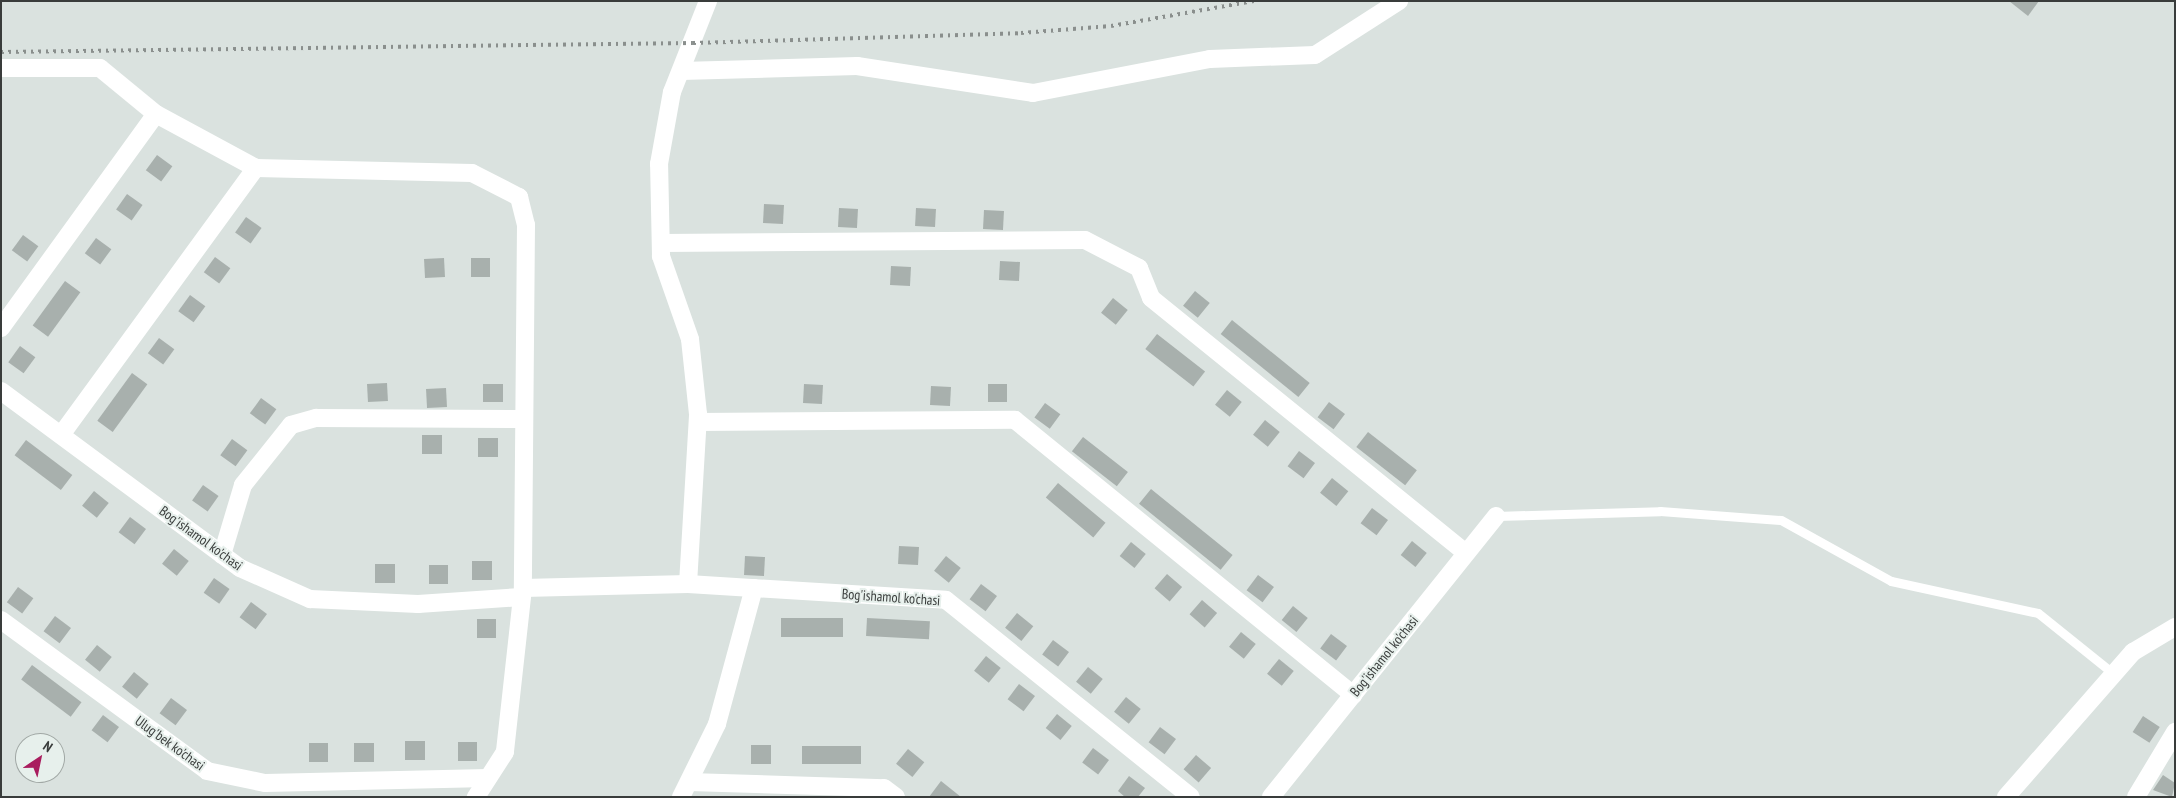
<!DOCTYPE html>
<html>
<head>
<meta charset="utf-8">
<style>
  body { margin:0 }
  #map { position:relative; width:2176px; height:798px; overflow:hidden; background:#dae2df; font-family:"PT Sans Narrow",sans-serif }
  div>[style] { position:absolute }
  .building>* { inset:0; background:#a8b0ad; transform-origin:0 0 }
  .service>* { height:9px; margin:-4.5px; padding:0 4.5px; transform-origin:4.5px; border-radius:4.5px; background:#fff }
  .minor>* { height:18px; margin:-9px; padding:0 9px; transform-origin:9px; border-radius:9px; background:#fff }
  .rail>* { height:4px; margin-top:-2px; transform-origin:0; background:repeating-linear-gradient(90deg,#8a8f8d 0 2.5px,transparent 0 7.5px) }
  span { translate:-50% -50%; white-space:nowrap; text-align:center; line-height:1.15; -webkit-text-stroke:4px #e7f0ec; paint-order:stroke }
  .street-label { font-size:14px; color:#393c3b }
  .frame { position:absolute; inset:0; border:2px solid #393c3b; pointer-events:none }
  .north { position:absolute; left:15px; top:733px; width:50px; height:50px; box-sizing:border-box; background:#e7f0ec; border:1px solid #a1a8a5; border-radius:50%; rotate:34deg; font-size:14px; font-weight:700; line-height:20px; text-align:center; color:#393c3b }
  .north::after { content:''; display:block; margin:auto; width:18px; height:22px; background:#a91d5e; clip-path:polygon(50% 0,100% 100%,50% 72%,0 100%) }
</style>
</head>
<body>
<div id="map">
  <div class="building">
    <i style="clip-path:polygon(2009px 1px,2039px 1px,2028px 16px)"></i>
    <i style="left:157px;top:155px;width:19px;height:19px;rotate:36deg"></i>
    <i style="left:127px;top:194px;width:19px;height:19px;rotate:35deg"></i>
    <i style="left:764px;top:204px;width:20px;height:19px;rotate:3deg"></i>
    <i style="left:839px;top:208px;width:19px;height:19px;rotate:3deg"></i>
    <i style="left:916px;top:208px;width:20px;height:18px;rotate:3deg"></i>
    <i style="left:984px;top:210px;width:20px;height:19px;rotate:3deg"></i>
    <i style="left:246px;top:217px;width:19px;height:19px;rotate:35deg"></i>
    <i style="left:23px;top:235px;width:19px;height:19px;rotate:36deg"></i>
    <i style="left:96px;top:238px;width:19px;height:19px;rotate:36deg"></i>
    <i style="left:215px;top:257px;width:19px;height:19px;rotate:36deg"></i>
    <i style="left:444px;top:258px;width:19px;height:20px;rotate:87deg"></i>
    <i style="left:471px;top:258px;width:19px;height:19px"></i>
    <i style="left:1000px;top:261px;width:20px;height:19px;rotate:3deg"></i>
    <i style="left:891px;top:266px;width:20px;height:19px;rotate:3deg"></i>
    <i style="left:65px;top:281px;width:19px;height:55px;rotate:36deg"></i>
    <i style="left:1195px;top:291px;width:19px;height:19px;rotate:39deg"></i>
    <i style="left:190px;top:295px;width:19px;height:20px;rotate:36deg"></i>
    <i style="left:1113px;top:298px;width:19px;height:19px;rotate:39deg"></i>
    <i style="left:1232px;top:320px;width:100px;height:18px;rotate:39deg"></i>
    <i style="left:1157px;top:334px;width:61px;height:19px;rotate:38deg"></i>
    <i style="left:159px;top:338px;width:19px;height:19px;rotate:36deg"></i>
    <i style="left:20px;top:346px;width:19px;height:20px;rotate:36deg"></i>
    <i style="left:132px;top:373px;width:19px;height:59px;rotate:36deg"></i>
    <i style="left:387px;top:383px;width:18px;height:20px;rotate:87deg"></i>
    <i style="left:503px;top:384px;width:18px;height:20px;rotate:90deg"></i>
    <i style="left:804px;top:384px;width:19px;height:19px;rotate:3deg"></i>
    <i style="left:988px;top:384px;width:19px;height:18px"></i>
    <i style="left:931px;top:386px;width:20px;height:19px;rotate:3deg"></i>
    <i style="left:446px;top:388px;width:19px;height:20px;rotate:87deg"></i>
    <i style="left:1227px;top:390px;width:19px;height:19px;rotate:39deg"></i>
    <i style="left:261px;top:398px;width:19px;height:19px;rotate:36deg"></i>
    <i style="left:1329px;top:402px;width:20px;height:19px;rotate:37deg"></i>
    <i style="left:1045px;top:403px;width:19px;height:18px;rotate:36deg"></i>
    <i style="left:1265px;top:420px;width:19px;height:19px;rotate:39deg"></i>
    <i style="left:1368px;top:432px;width:62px;height:19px;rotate:38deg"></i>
    <i style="left:442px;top:435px;width:19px;height:20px;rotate:90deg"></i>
    <i style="left:1083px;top:437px;width:57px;height:18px;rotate:38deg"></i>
    <i style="left:498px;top:438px;width:19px;height:20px;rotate:90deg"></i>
    <i style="left:232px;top:439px;width:19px;height:20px;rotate:36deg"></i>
    <i style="left:26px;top:440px;width:58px;height:19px;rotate:37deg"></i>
    <i style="left:1299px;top:451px;width:20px;height:19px;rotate:37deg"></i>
    <i style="left:1332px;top:478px;width:21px;height:19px;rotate:39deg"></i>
    <i style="left:1058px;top:483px;width:62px;height:19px;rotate:40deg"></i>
    <i style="left:203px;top:485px;width:19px;height:19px;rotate:35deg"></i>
    <i style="left:1151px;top:489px;width:105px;height:19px;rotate:39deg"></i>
    <i style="left:94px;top:491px;width:19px;height:19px;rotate:39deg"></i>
    <i style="left:1372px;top:508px;width:20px;height:19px;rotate:37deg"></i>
    <i style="left:130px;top:517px;width:20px;height:19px;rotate:37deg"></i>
    <i style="left:1412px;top:541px;width:19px;height:18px;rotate:39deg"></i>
    <i style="left:1131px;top:542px;width:19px;height:18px;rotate:39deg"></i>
    <i style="left:899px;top:546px;width:20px;height:18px;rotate:3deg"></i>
    <i style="left:174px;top:549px;width:19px;height:19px;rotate:39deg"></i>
    <i style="left:745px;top:556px;width:20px;height:19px;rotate:3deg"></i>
    <i style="left:946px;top:556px;width:19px;height:19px;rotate:39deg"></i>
    <i style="left:472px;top:561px;width:20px;height:19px"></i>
    <i style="left:375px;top:564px;width:20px;height:19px"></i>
    <i style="left:429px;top:565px;width:19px;height:19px"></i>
    <i style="left:1167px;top:574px;width:20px;height:19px;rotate:41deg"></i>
    <i style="left:1258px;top:575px;width:20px;height:19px;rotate:37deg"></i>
    <i style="left:214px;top:578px;width:19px;height:18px;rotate:35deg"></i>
    <i style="left:981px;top:584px;width:20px;height:19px;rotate:37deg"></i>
    <i style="left:18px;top:587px;width:19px;height:19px;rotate:36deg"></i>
    <i style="left:1202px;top:600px;width:20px;height:19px;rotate:41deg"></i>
    <i style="left:251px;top:602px;width:20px;height:19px;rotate:37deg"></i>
    <i style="left:1293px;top:606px;width:19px;height:18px;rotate:39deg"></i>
    <i style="left:1017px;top:613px;width:21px;height:19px;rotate:39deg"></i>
    <i style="left:55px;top:616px;width:20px;height:19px;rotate:37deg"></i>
    <i style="left:781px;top:618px;width:62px;height:19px"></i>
    <i style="left:867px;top:618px;width:63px;height:18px;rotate:3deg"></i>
    <i style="left:477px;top:619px;width:19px;height:19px"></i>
    <i style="left:1241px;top:632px;width:19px;height:19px;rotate:39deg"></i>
    <i style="left:1331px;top:634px;width:20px;height:18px;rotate:37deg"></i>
    <i style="left:1053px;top:640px;width:20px;height:18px;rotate:37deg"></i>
    <i style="left:97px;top:645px;width:19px;height:19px;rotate:39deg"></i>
    <i style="left:986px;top:656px;width:19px;height:19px;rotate:39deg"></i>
    <i style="left:1279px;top:659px;width:19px;height:19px;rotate:39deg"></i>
    <i style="left:32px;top:665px;width:62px;height:18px;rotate:37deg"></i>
    <i style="left:1088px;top:667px;width:19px;height:19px;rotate:39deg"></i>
    <i style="left:134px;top:672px;width:19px;height:19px;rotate:39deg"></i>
    <i style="left:1019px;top:684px;width:20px;height:19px;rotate:37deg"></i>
    <i style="left:1126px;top:697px;width:19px;height:19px;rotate:39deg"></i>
    <i style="left:171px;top:698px;width:20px;height:19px;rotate:37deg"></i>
    <i style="left:1057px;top:714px;width:19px;height:18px;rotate:39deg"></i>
    <i style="left:103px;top:715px;width:20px;height:19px;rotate:37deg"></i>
    <i style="left:2143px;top:716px;width:20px;height:19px;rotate:33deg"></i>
    <i style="left:1160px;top:727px;width:20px;height:19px;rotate:37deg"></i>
    <i style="left:405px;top:741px;width:20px;height:19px"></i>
    <i style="left:458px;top:742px;width:19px;height:19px"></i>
    <i style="left:309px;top:743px;width:19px;height:19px"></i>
    <i style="left:374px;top:743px;width:19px;height:20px;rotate:90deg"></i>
    <i style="left:751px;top:745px;width:20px;height:19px"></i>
    <i style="left:802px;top:746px;width:59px;height:18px"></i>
    <i style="left:1093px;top:748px;width:20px;height:18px;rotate:37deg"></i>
    <i style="left:908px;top:749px;width:21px;height:19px;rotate:39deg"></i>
    <i style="left:1196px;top:755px;width:20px;height:19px;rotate:41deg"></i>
    <i style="clip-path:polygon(2163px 775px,2175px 783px,2172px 797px,2153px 790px)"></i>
    <i style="clip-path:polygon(1129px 776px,1145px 788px,1138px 797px,1125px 797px,1118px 791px)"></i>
    <i style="clip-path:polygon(941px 781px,961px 797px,929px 797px)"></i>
  </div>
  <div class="service">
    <i style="left:1496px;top:516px;width:164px;rotate:-1.7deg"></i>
    <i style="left:1660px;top:511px;width:121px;rotate:4.3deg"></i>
    <i style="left:1781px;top:520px;width:126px;rotate:29deg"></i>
    <i style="left:1891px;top:581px;width:150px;rotate:12.3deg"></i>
    <i style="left:2038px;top:613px;width:97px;rotate:38.8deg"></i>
  </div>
  <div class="minor">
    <i style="left:1px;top:68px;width:99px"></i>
    <i style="left:100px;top:68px;width:72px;rotate:39.4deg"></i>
    <i style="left:156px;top:114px;width:114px;rotate:28.4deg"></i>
    <i style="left:256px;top:168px;width:216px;rotate:1.3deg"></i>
    <i style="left:472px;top:173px;width:53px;rotate:27.1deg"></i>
    <i style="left:519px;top:197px;width:29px;rotate:76deg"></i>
    <i style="left:526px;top:225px;width:363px;rotate:90.5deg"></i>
    <i style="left:523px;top:588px;width:165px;rotate:96.3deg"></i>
    <i style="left:505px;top:752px;width:54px;rotate:122.8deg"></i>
    <i style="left:681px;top:71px;width:176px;rotate:-1.6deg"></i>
    <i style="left:857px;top:66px;width:178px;rotate:8.7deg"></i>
    <i style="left:1033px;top:93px;width:180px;rotate:-10.9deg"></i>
    <i style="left:1210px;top:59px;width:105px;rotate:-2.2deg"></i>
    <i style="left:1315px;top:55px;width:100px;rotate:-32.7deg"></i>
    <i style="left:661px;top:243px;width:424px;rotate:-0.4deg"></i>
    <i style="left:1085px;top:240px;width:61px;rotate:27.4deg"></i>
    <i style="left:1139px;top:268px;width:32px;rotate:68deg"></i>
    <i style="left:1151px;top:298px;width:405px;rotate:39deg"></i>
    <i style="left:1px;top:328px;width:264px;rotate:-54.1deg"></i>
    <i style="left:1px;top:391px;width:297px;rotate:36.5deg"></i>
    <i style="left:240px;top:568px;width:77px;rotate:23.9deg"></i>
    <i style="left:310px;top:599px;width:108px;rotate:2.7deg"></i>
    <i style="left:418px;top:604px;width:104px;rotate:-3.9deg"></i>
    <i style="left:698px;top:422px;width:317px;rotate:-0.4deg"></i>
    <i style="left:1015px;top:420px;width:436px;rotate:39.1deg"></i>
    <i style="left:61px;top:435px;width:331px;rotate:-53.9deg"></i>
    <i style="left:222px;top:555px;width:73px;rotate:-73.3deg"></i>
    <i style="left:243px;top:485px;width:77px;rotate:-51.3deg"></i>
    <i style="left:291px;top:425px;width:26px;rotate:-16deg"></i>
    <i style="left:316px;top:418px;width:208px;rotate:0.3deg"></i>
    <i style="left:688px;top:584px;width:170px;rotate:-86.6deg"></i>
    <i style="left:698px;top:414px;width:75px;rotate:-96.1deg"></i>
    <i style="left:690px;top:339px;width:88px;rotate:-109.3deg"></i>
    <i style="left:661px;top:256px;width:92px;rotate:-91.2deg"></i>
    <i style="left:659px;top:164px;width:73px;rotate:-79.8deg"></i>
    <i style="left:672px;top:92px;width:98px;rotate:-68.4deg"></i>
    <i style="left:523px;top:588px;width:165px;rotate:-1.4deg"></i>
    <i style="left:688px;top:584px;width:258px;rotate:3.5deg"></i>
    <i style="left:946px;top:600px;width:314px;rotate:38.8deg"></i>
    <i style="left:1px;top:620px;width:255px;rotate:36.2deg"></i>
    <i style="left:207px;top:771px;width:59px;rotate:11.7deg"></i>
    <i style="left:265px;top:783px;width:223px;rotate:-1.3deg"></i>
    <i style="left:689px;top:782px;width:195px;rotate:1.8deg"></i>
    <i style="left:884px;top:788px;width:15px;rotate:37deg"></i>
    <i style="left:681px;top:797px;width:81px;rotate:-63.7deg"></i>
    <i style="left:717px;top:724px;width:141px;rotate:-74.8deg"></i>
    <i style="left:1271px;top:797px;width:360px;rotate:-51.3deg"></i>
    <i style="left:2006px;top:797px;width:193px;rotate:-48.8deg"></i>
    <i style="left:2133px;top:652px;width:49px;rotate:-30.8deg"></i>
    <i style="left:2136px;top:797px;width:76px;rotate:-59deg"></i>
  </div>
  <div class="rail">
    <i style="left:1px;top:52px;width:692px;rotate:-0.75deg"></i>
    <i style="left:693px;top:43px;width:328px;rotate:-1.7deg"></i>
    <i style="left:1021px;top:33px;width:90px;rotate:-4.4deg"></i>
    <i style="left:1111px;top:26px;width:145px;rotate:-9.9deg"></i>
  </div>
  <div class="street-label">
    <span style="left:201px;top:538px;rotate:36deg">Bog'ishamol ko'chasi</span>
    <span style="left:891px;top:597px;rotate:4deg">Bog'ishamol ko'chasi</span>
    <span style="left:1384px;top:656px;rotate:-51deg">Bog'ishamol ko'chasi</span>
    <span style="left:170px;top:743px;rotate:36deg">Ulug'bek ko'chasi</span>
  </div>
  <div class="frame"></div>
  <div class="north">N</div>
</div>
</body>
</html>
